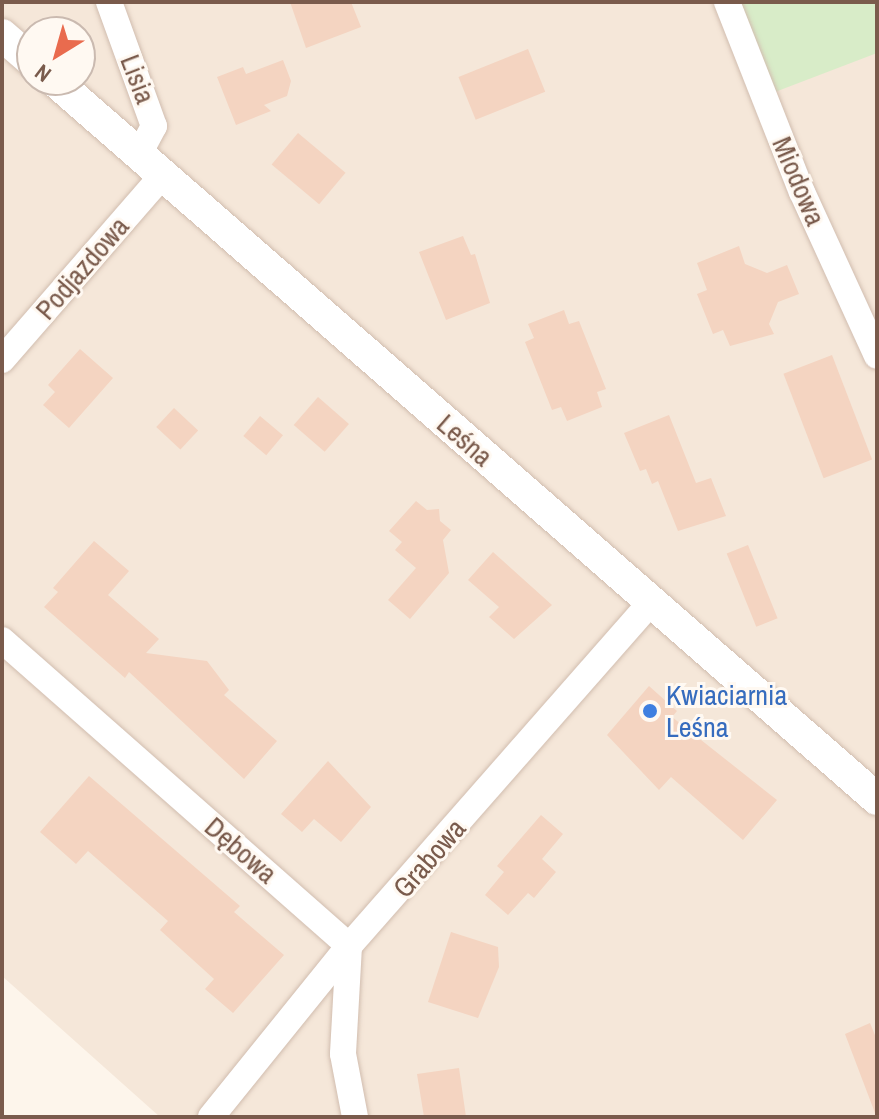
<!DOCTYPE html>
<html>
<head>
<meta charset="utf-8">
<style>
  body { margin:0 }
  #map { position:relative; width:879px; height:1119px; overflow:hidden; background:#fdf5eb; font-family:"Archivo Narrow",sans-serif }
  div>[style] { position:absolute }
  .residential>* { inset:0; background:#f5e7d9 }
  .green>* { inset:0; background:#d8ecc8 }
  .building>* { inset:0; background:#f4d4c1; transform-origin:0 0 }
  .roads { filter:drop-shadow(0 0 2px #d1bdaf) drop-shadow(0 0 2px #d1bdaf) }
  .minor>* { height:26px; margin:-13px; padding:0 13px; transform-origin:13px; border-radius:13px; background:#fff }
  .tertiary>* { height:32px; margin:-16px; padding:0 16px; transform-origin:16px; border-radius:16px; background:#fff }
  .dots>* { width:22px; height:22px; translate:-50% -50%; box-sizing:border-box; border:4px solid #fff9f2; border-radius:50% }
  span { translate:-50% -50%; white-space:nowrap; text-align:center; line-height:1.15; -webkit-text-stroke:6px #fff9f2; paint-order:stroke }
  .street-label { font-size:28px; color:#7a5b4c }
  .shop-label { font-size:28px; color:#366cbe }
  .left { translate:0 -50%; text-align:left }
  .frame { position:absolute; inset:0; border:4px solid #7a5b4c; pointer-events:none }
  .north { position:absolute; left:16px; top:16px; width:80px; height:80px; box-sizing:border-box; background:#fff9f2; border:2px solid #cabab0; border-radius:50%; rotate:217deg; font-size:22px; font-weight:700; line-height:32px; text-align:center; color:#7a5b4c }
  .north::after { content:''; display:block; margin:auto; width:28px; height:36px; background:#e96b4e; clip-path:polygon(50% 0,100% 100%,50% 72%,0 100%) }
</style>
</head>
<body>
<div id="map">
  <div class="residential">
    <i style="clip-path:polygon(evenodd,2px 2px,877px 2px,877px 1117px,160px 1117px,2px 976px,2px 2px,32px 32px,80px 32px,80px 80px,32px 80px,32px 32px)"></i>
  </div>
  <div class="green">
    <i style="clip-path:polygon(741px 2px,877px 2px,877px 53px,775px 92px)"></i>
  </div>
  <div class="building">
    <i style="clip-path:polygon(290px 2px,351px 2px,361px 27px,306px 48px)"></i>
    <i style="left:528px;top:49px;width:46px;height:75px;rotate:68deg"></i>
    <i style="clip-path:polygon(283px 60px,291px 81px,287px 96px,264px 105px,271px 111px,236px 125px,217px 77px,243px 67px,246px 74px)"></i>
    <i style="left:298px;top:133px;width:62px;height:41px;rotate:40deg"></i>
    <i style="clip-path:polygon(463px 236px,471px 255px,475px 254px,490px 303px,446px 320px,419px 252px)"></i>
    <i style="clip-path:polygon(739px 246px,745px 264px,767px 273px,787px 265px,799px 294px,778px 302px,769px 324px,774px 334px,730px 346px,723px 330px,713px 334px,697px 294px,707px 290px,697px 263px)"></i>
    <i style="clip-path:polygon(564px 310px,569px 324px,579px 321px,606px 389px,597px 392px,602px 407px,567px 421px,561px 407px,552px 410px,525px 342px,534px 338px,528px 324px)"></i>
    <i style="clip-path:polygon(80px 349px,113px 378px,69px 428px,43px 405px,55px 392px,48px 385px)"></i>
    <i style="left:832px;top:355px;width:112px;height:52px;rotate:69deg"></i>
    <i style="left:318px;top:397px;width:41px;height:37px;rotate:41deg"></i>
    <i style="left:174px;top:408px;width:33px;height:26px;rotate:43deg"></i>
    <i style="clip-path:polygon(669px 415px,696px 483px,711px 478px,726px 516px,678px 531px,658px 481px,652px 484px,646px 469px,640px 471px,624px 433px)"></i>
    <i style="left:260px;top:416px;width:30px;height:26px;rotate:40deg"></i>
    <i style="clip-path:polygon(416px 501px,427px 510px,439px 509px,440px 521px,451px 530px,443px 540px,449px 573px,410px 619px,388px 600px,416px 568px,395px 550px,402px 542px,389px 531px)"></i>
    <i style="clip-path:polygon(94px 541px,129px 571px,108px 595px,159px 639px,146px 653px,207px 661px,229px 690px,224px 695px,277px 741px,244px 779px,129px 672px,125px 678px,44px 607px,58px 592px,53px 588px)"></i>
    <i style="left:748px;top:545px;width:79px;height:23px;rotate:68deg"></i>
    <i style="clip-path:polygon(493px 552px,552px 605px,514px 639px,489px 617px,499px 607px,468px 580px)"></i>
    <i style="clip-path:polygon(649px 686px,677px 711px,672px 717px,777px 800px,743px 840px,671px 777px,659px 790px,607px 735px)"></i>
    <i style="clip-path:polygon(328px 761px,371px 807px,341px 842px,314px 819px,302px 832px,281px 814px)"></i>
    <i style="clip-path:polygon(89px 776px,240px 906px,234px 912px,284px 955px,233px 1013px,205px 989px,214px 979px,160px 930px,168px 921px,88px 851px,76px 864px,40px 832px)"></i>
    <i style="clip-path:polygon(541px 815px,563px 834px,542px 859px,556px 872px,534px 898px,528px 893px,508px 915px,485px 895px,504px 872px,497px 866px)"></i>
    <i style="clip-path:polygon(451px 932px,498px 947px,499px 967px,478px 1018px,428px 1002px)"></i>
    <i style="clip-path:polygon(870px 1023px,877px 1040px,875px 1113px,845px 1034px)"></i>
    <i style="clip-path:polygon(459px 1068px,466px 1117px,424px 1117px,417px 1074px)"></i>
  </div>
  <div class="roads">
    <div class="minor">
      <i style="left:109px;top:2px;width:132px;rotate:70.1deg"></i>
      <i style="left:154px;top:126px;width:32px;rotate:118deg"></i>
      <i style="left:727px;top:2px;width:204px;rotate:68.5deg"></i>
      <i style="left:802px;top:192px;width:180px;rotate:65.4deg"></i>
      <i style="left:2px;top:360px;width:245px;rotate:-49deg"></i>
      <i style="left:2px;top:640px;width:463px;rotate:41.4deg"></i>
      <i style="left:349px;top:946px;width:108px;rotate:93.2deg"></i>
      <i style="left:343px;top:1054px;width:64px;rotate:79.2deg"></i>
      <i style="left:211px;top:1117px;width:220px;rotate:-51.1deg"></i>
      <i style="left:349px;top:946px;width:458px;rotate:-48.7deg"></i>
    </div>
    <div class="tertiary">
      <i style="left:2px;top:35px;width:40px;rotate:41deg"></i>
      <i style="left:54px;top:80px;width:1093px;rotate:41.14deg"></i>
    </div>
  </div>
  <div class="dots">
    <i style="left:650px;top:711px;background:#3f7fe0"></i>
  </div>
  <div class="street-label">
    <span style="left:138px;top:79px;rotate:69deg">Lisia</span>
    <span style="left:799px;top:181px;rotate:67deg">Miodowa</span>
    <span style="left:82px;top:268px;rotate:-49deg">Podjazdowa</span>
    <span style="left:465px;top:440px;rotate:41deg">Leśna</span>
    <span style="left:241px;top:850px;rotate:41deg">Dębowa</span>
    <span style="left:429px;top:858px;rotate:-49deg">Grabowa</span>
  </div>
  <div class="shop-label">
    <span class="left" style="left:666px;top:711px">Kwiaciarnia<br>Leśna</span>
  </div>
  <div class="frame"></div>
  <div class="north">N</div>
</div>
</body>
</html>
